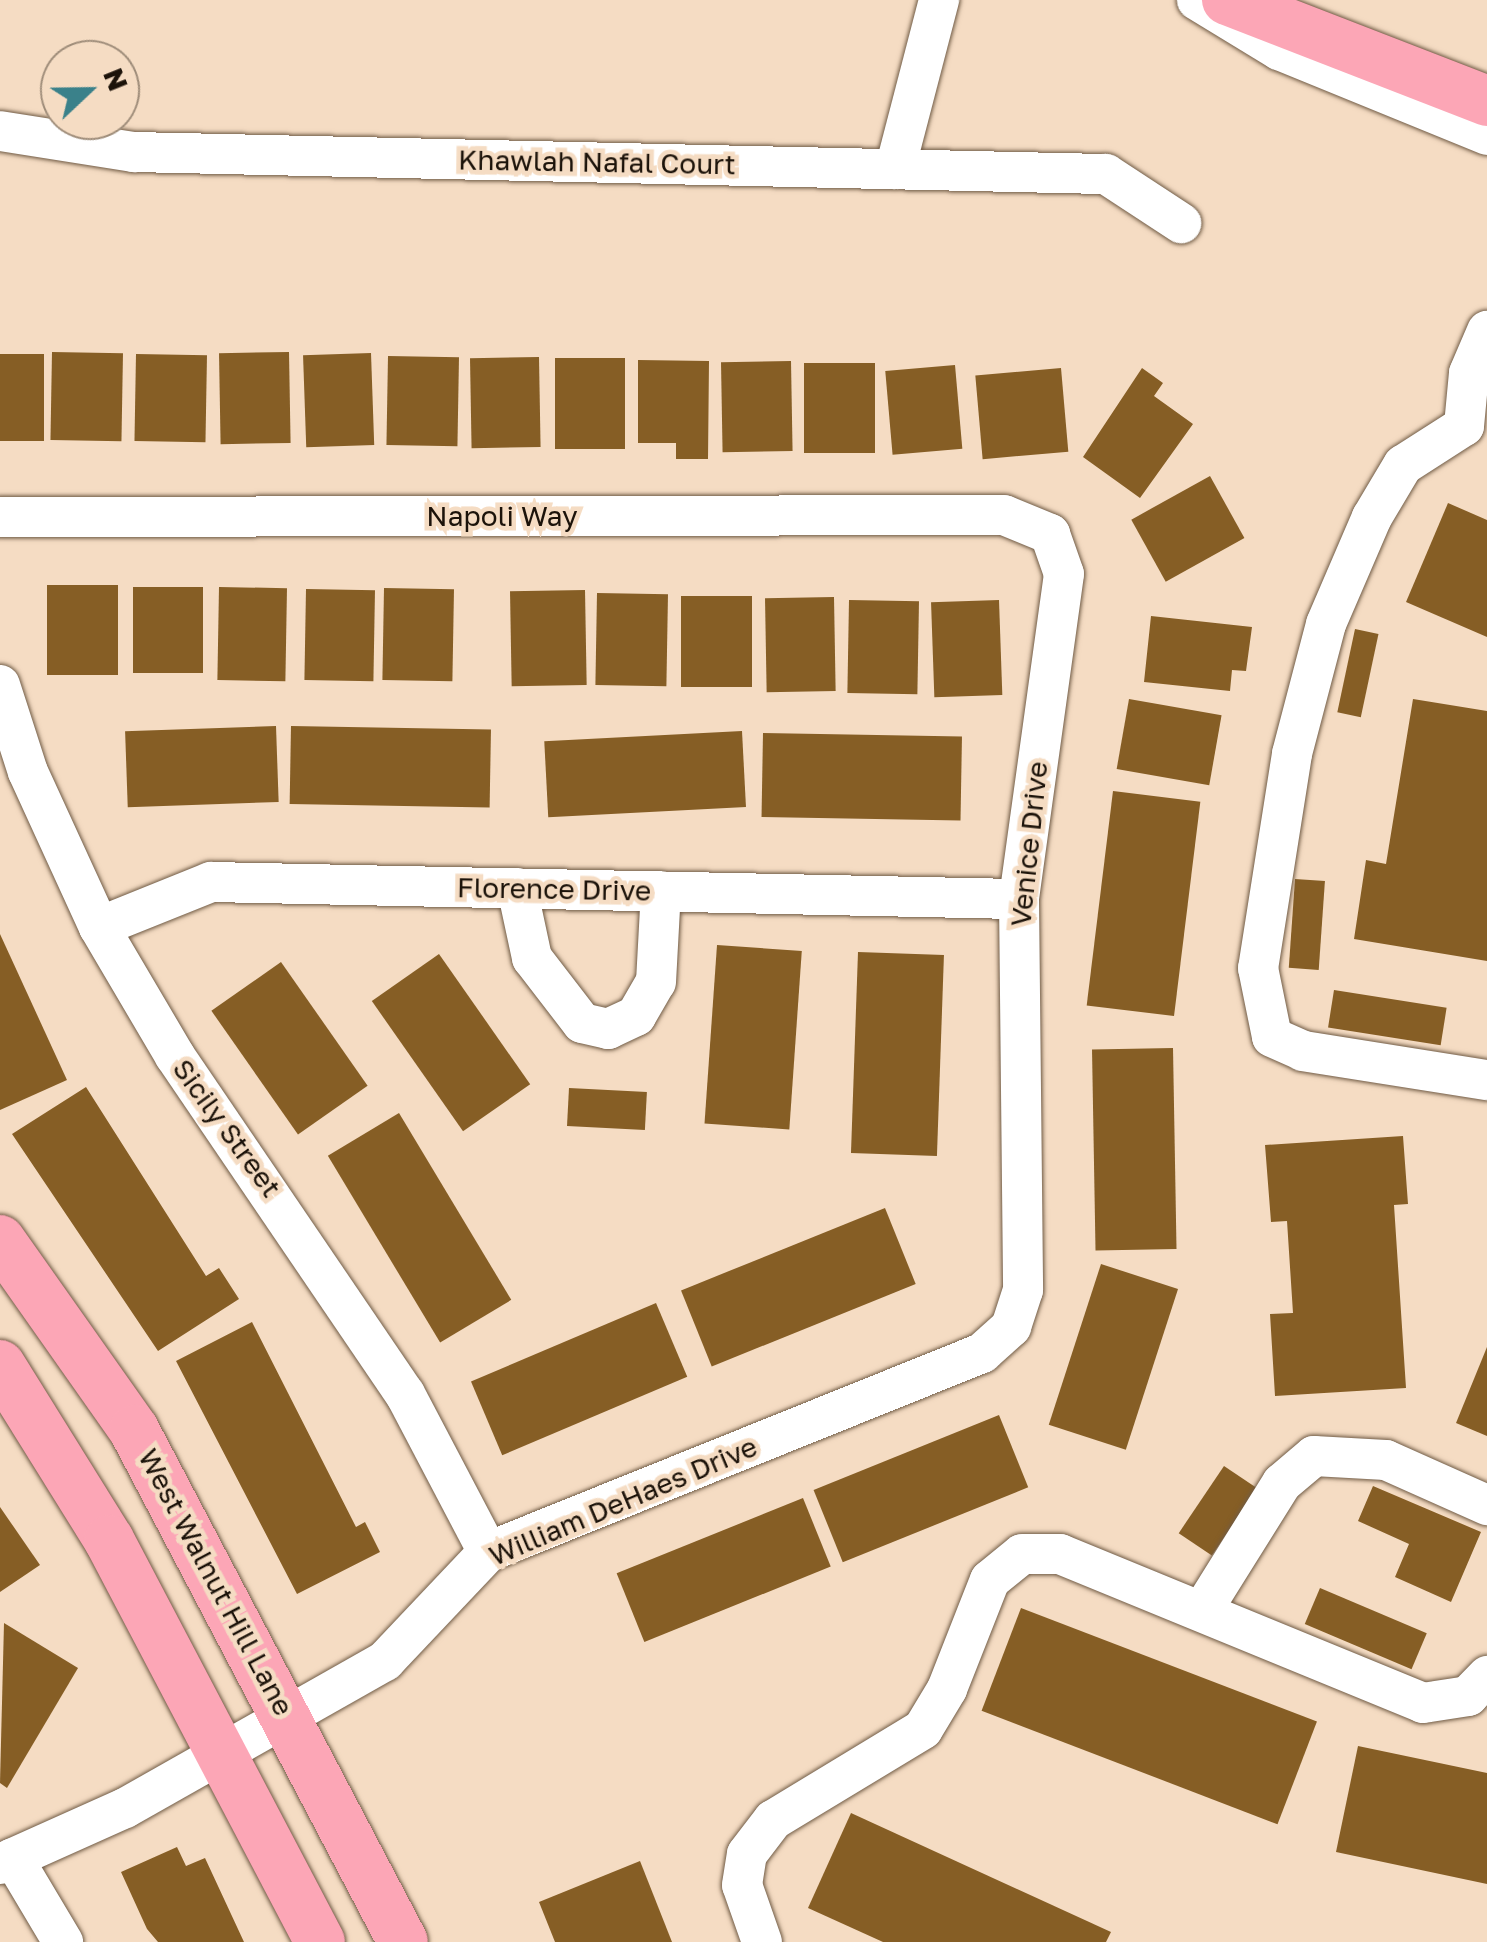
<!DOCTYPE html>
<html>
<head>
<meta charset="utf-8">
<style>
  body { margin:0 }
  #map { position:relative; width:1487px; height:1942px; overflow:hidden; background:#f5dcc3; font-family:"Golos Text",sans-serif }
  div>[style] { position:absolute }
  .building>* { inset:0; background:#865e25; transform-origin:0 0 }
  .roads { filter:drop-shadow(0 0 2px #705b45) drop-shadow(0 0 2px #705b45) }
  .minor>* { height:40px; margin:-20px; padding:0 20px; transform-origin:20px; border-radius:20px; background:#fff }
  .major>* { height:50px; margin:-25px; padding:0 25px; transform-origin:25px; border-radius:25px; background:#fca6b6 }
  span { translate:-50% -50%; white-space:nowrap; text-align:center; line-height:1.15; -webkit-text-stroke:9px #f5dcc3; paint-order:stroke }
  .street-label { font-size:28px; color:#1c130a }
  .north { position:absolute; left:40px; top:40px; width:100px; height:100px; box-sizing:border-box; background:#f5dcc3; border:2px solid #9e8c79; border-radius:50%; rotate:68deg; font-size:28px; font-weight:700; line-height:40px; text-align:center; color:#1c130a }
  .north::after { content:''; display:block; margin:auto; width:35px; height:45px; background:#3a818a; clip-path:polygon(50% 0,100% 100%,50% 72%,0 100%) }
</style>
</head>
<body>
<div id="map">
  <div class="building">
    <i style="left:52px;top:352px;width:71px;height:88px;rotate:1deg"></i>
    <i style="left:289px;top:352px;width:91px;height:70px;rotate:89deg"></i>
    <i style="left:371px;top:353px;width:92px;height:68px;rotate:88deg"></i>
    <i style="left:0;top:354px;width:44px;height:87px"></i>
    <i style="left:136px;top:354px;width:71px;height:87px;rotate:1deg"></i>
    <i style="left:388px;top:356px;width:71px;height:89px;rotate:1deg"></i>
    <i style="left:539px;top:357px;width:90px;height:69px;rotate:89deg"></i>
    <i style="left:555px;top:358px;width:70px;height:91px"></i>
    <i style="clip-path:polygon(638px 360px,709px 361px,708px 459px,676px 459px,676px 443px,638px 443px)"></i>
    <i style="left:791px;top:361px;width:90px;height:70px;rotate:89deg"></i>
    <i style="left:804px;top:363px;width:71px;height:90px"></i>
    <i style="left:955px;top:365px;width:84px;height:70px;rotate:85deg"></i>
    <i style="left:1061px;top:368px;width:84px;height:86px;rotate:85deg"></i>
    <i style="clip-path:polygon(1142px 368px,1163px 383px,1154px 396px,1193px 424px,1140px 498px,1083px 457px)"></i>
    <i style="left:1210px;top:476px;width:71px;height:90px;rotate:61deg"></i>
    <i style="clip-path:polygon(1448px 503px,1487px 520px,1487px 637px,1406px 602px)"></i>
    <i style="left:47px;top:585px;width:71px;height:90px"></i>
    <i style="left:133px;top:587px;width:70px;height:86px"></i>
    <i style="left:219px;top:587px;width:68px;height:93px;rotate:1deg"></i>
    <i style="left:384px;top:588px;width:70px;height:92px;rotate:1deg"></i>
    <i style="left:306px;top:589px;width:69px;height:91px;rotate:1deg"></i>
    <i style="left:585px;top:590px;width:95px;height:75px;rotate:89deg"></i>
    <i style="left:597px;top:593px;width:71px;height:92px;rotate:1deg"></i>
    <i style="left:681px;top:596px;width:71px;height:91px"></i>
    <i style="left:834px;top:597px;width:94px;height:69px;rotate:89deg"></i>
    <i style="left:849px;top:600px;width:70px;height:93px;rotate:1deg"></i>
    <i style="left:999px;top:600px;width:95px;height:68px;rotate:88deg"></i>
    <i style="clip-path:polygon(1151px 616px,1252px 627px,1246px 671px,1232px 670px,1230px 691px,1144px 682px)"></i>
    <i style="left:1355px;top:629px;width:24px;height:85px;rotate:12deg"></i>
    <i style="left:1129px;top:699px;width:94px;height:71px;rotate:10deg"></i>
    <i style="clip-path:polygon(1413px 699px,1487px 711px,1487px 961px,1354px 939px,1366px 860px,1386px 864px)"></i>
    <i style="left:276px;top:726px;width:76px;height:151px;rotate:88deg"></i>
    <i style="left:291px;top:726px;width:200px;height:78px;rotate:1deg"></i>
    <i style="left:742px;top:731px;width:76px;height:198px;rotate:87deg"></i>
    <i style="left:763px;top:733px;width:199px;height:84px;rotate:1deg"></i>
    <i style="left:1113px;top:791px;width:88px;height:216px;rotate:7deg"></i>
    <i style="left:1295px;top:879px;width:30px;height:89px;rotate:4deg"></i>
    <i style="clip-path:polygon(0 934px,67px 1080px,0 1110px)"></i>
    <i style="left:717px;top:945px;width:85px;height:179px;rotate:4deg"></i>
    <i style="left:858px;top:952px;width:86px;height:201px;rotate:2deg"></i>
    <i style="left:439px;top:954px;width:159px;height:82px;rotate:55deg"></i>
    <i style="left:281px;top:962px;width:151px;height:85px;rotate:55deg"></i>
    <i style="left:1334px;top:990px;width:114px;height:38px;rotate:9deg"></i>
    <i style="left:1173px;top:1048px;width:201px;height:81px;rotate:89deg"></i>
    <i style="clip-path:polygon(86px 1087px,206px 1276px,219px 1268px,239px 1299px,158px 1351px,12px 1134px)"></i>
    <i style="left:569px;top:1088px;width:78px;height:38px;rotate:3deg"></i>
    <i style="left:399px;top:1113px;width:218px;height:83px;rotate:59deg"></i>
    <i style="clip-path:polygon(1403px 1136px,1408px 1204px,1394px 1205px,1406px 1388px,1275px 1396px,1270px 1314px,1293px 1313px,1287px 1221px,1271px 1222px,1265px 1145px)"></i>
    <i style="left:885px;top:1208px;width:82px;height:220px;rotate:68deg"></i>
    <i style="left:1101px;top:1264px;width:81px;height:169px;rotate:18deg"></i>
    <i style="left:656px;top:1303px;width:80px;height:201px;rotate:67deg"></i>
    <i style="clip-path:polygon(252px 1322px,356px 1527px,365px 1522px,380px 1552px,297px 1594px,176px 1361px)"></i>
    <i style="clip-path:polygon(1487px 1347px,1487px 1436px,1456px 1423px)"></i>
    <i style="left:999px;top:1415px;width:78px;height:200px;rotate:68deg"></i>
    <i style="left:1224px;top:1466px;width:40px;height:81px;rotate:34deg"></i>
    <i style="clip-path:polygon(1373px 1486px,1481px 1532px,1451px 1602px,1395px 1577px,1409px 1544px,1358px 1521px)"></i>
    <i style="left:803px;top:1498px;width:74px;height:201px;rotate:68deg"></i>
    <i style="clip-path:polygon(0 1507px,40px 1565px,0 1592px)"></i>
    <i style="left:1320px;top:1588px;width:116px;height:39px;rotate:23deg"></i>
    <i style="left:1021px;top:1608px;width:317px;height:110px;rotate:21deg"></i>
    <i style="clip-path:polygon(4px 1623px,78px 1668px,7px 1788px,0 1783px)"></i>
    <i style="clip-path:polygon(1358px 1746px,1487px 1773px,1487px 1884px,1336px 1852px)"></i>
    <i style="clip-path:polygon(851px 1813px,1111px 1932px,1106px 1942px,883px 1942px,808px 1908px)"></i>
    <i style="clip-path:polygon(177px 1847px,186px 1866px,205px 1858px,244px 1942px,158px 1942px,147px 1929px,121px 1872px)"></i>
    <i style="clip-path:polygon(640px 1861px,672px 1942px,555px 1942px,539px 1902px)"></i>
  </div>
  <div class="roads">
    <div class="minor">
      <i style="left:1197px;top:0;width:96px;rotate:31.4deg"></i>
      <i style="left:1279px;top:50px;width:225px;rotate:22.2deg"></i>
      <i style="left:0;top:131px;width:136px;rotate:8.9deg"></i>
      <i style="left:134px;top:152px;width:972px;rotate:1.3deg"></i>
      <i style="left:1106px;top:174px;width:90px;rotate:33.2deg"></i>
      <i style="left:895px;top:169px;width:175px;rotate:-75.4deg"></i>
      <i style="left:1464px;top:426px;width:72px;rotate:147.4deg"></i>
      <i style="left:1403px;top:465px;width:61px;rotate:120.8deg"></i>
      <i style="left:1372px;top:517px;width:116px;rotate:113.3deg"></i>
      <i style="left:1326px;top:624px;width:134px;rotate:104.7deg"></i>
      <i style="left:1292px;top:754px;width:217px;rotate:99deg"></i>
      <i style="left:1258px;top:968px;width:70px;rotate:78.5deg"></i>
      <i style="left:1272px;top:1037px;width:34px;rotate:24deg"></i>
      <i style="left:1303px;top:1051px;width:186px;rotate:9deg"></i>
      <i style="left:1464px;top:426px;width:53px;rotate:-84.6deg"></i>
      <i style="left:1469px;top:373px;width:46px;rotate:-66.8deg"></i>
      <i style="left:0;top:517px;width:1004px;rotate:-0.11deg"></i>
      <i style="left:1004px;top:515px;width:50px;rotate:22.4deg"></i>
      <i style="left:1050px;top:534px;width:42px;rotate:70.7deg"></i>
      <i style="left:1064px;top:574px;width:328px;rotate:97.9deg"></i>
      <i style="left:1019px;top:899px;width:391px;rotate:89.4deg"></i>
      <i style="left:1023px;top:1290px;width:39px;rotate:108deg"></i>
      <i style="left:1011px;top:1327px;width:39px;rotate:138deg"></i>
      <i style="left:982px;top:1353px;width:533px;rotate:158.06deg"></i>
      <i style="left:488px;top:1552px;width:150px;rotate:133.4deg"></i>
      <i style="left:385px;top:1661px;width:299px;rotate:150.5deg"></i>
      <i style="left:125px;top:1808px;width:137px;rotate:155.9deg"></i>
      <i style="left:0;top:685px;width:91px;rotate:72.2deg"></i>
      <i style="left:28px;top:772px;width:170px;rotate:65.4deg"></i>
      <i style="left:99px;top:927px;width:150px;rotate:59.5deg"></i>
      <i style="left:175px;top:1056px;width:409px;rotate:55.8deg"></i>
      <i style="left:405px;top:1394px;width:178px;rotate:62.3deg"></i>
      <i style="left:517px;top:888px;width:72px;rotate:77.9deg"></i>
      <i style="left:532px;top:958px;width:82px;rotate:52.4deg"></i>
      <i style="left:582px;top:1023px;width:27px;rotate:13deg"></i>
      <i style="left:608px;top:1029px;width:31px;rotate:-25deg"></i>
      <i style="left:636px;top:1016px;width:39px;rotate:-60deg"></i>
      <i style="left:656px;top:982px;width:91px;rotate:-86.9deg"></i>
      <i style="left:99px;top:927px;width:121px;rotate:-21.9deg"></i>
      <i style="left:211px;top:882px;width:808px;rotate:1.21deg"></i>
      <i style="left:1202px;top:1611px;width:151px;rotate:-58deg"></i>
      <i style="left:1282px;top:1483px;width:42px;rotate:-40.2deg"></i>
      <i style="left:1314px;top:1456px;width:72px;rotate:3.2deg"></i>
      <i style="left:1386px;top:1460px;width:111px;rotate:24deg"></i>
      <i style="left:13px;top:1858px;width:98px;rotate:59.2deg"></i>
      <i style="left:762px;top:1942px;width:60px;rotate:-109.3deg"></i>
      <i style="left:742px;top:1885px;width:31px;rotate:-81deg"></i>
      <i style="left:747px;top:1854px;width:43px;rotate:-52.6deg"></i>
      <i style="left:773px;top:1820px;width:175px;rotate:-31.2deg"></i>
      <i style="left:923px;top:1729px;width:47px;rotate:-59deg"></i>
      <i style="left:947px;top:1689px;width:117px;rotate:-68.5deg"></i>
      <i style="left:990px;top:1580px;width:41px;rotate:-39.1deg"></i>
      <i style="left:1022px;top:1554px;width:38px"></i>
      <i style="left:1060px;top:1554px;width:392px;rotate:22.3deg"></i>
      <i style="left:1423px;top:1703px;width:46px;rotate:-8.8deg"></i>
      <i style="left:1468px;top:1696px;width:28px;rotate:-46deg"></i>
    </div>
    <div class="major">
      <i style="left:1227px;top:0;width:279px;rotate:21.2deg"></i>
      <i style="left:0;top:1240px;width:232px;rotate:54.8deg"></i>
      <i style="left:134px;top:1430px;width:578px;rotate:62.28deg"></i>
      <i style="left:0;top:1365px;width:206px;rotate:58.1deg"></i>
      <i style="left:109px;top:1540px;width:454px;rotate:62.3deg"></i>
    </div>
  </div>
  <div class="street-label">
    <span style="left:597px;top:162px;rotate:1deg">Khawlah Nafal Court</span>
    <span style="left:502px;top:516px">Napoli Way</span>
    <span style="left:1029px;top:844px;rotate:-84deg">Venice Drive</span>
    <span style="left:554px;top:889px;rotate:1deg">Florence Drive</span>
    <span style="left:227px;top:1128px;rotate:54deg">Sicily Street</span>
    <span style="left:623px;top:1501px;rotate:-23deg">William DeHaes Drive</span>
    <span style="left:216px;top:1582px;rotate:62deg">West Walnut Hill Lane</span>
  </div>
  <div class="north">N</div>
</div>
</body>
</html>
